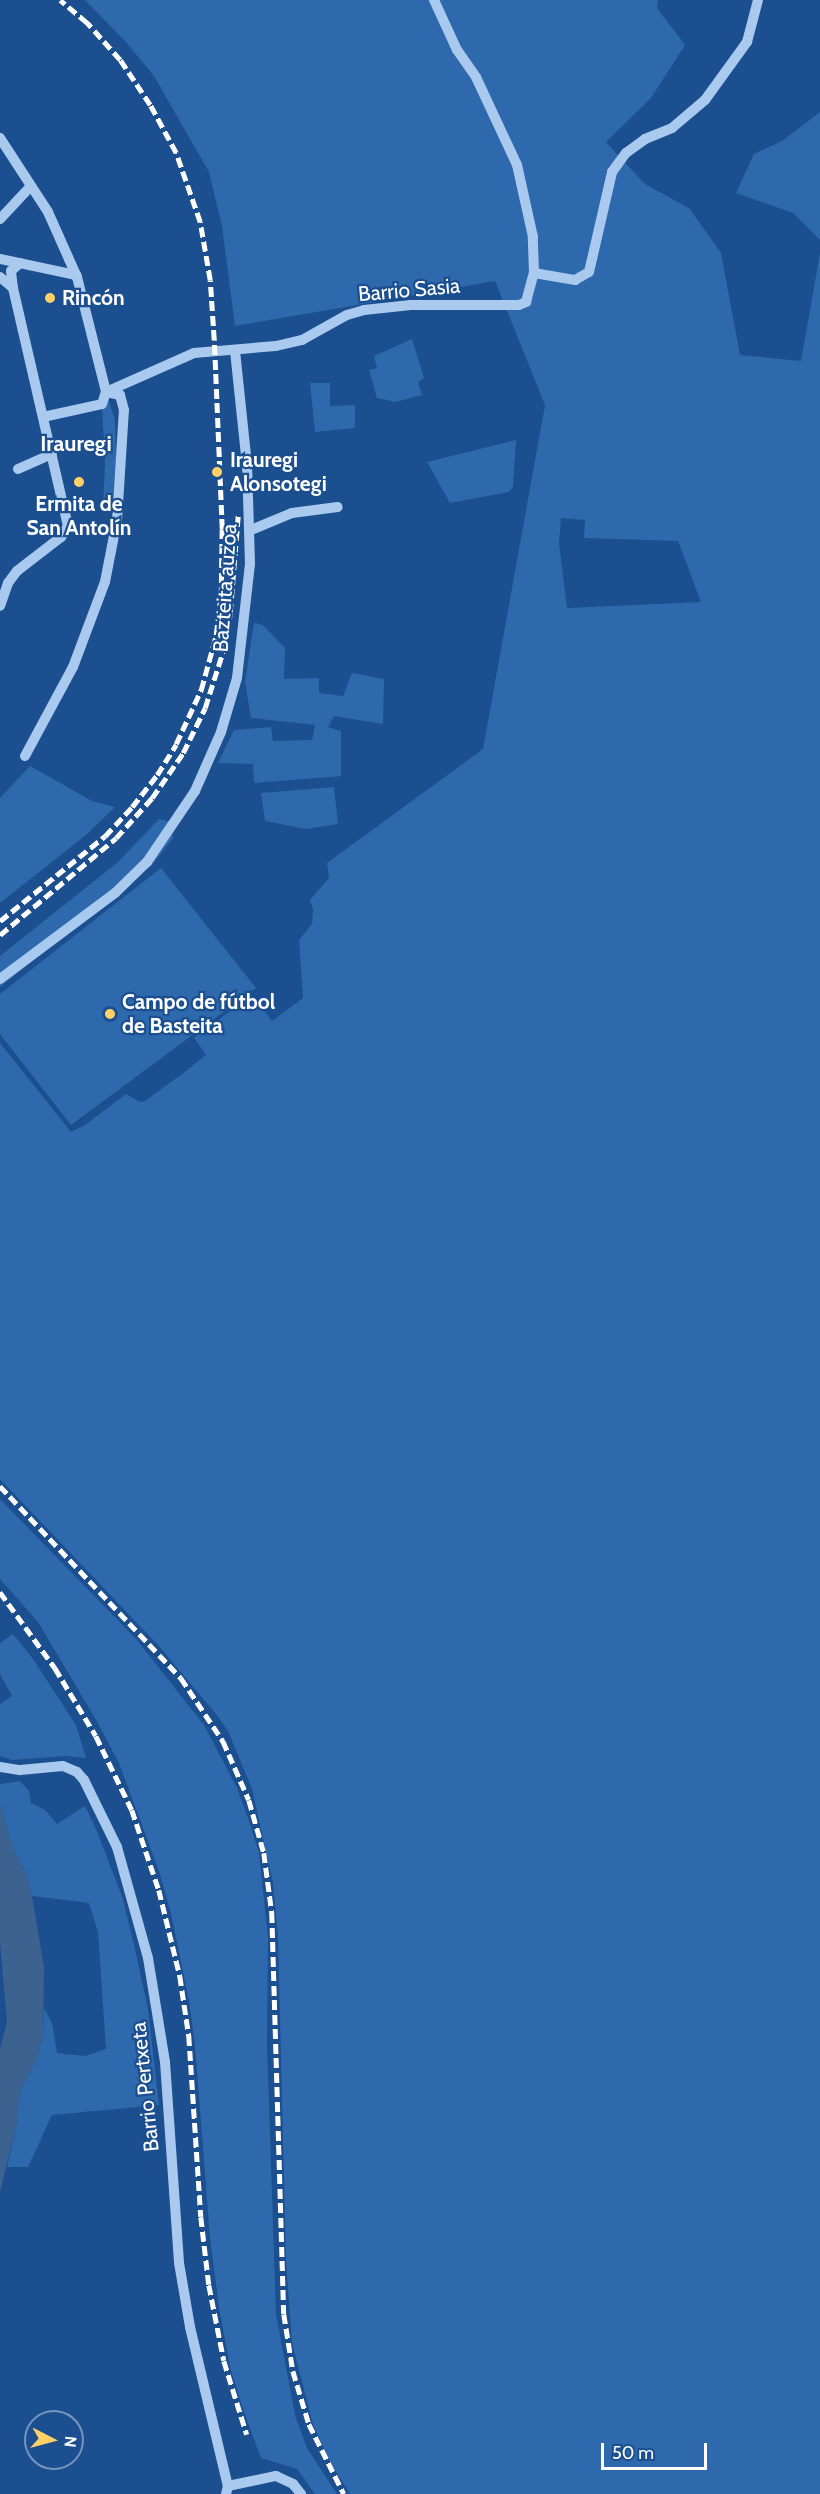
<!DOCTYPE html>
<html>
<head>
<meta charset="utf-8">
<style>
  body { margin:0 }
  #map { position:relative; width:820px; height:2494px; overflow:hidden; background:#1b4f8f; font-family:Cabin,sans-serif }
  div>[style] { position:absolute }
  .green>* { inset:0; background:#2e69ad }
  .water>* { inset:0; background:#3c6290 }
  .minor>* { height:10px; margin:-5px; padding:0 5px; transform-origin:5px; border-radius:5px; background:#a9c9ee }
  .rail>* { height:4.5px; margin-top:-2.25px; transform-origin:0; background:repeating-linear-gradient(90deg,#fff 0 10px,transparent 0 14.5px) }
  .minor-bridge>* { height:10px; margin:-5px; padding:0 5px; transform-origin:5px; border-radius:5px; background:#a9c9ee }
  .dots>* { width:16px; height:16px; translate:-50% -50%; box-sizing:border-box; border:3px solid #1b4f8f; border-radius:50% }
  span { translate:-50% -50%; white-space:nowrap; text-align:center; line-height:1.15; -webkit-text-stroke:4.5px #1b4f8f; paint-order:stroke }
  .street-label { font-size:21px; color:#fff }
  .poi-label { font-size:21px; color:#fff; font-weight:700 }
  .left { translate:0 -50%; text-align:left }
  .neighbourhood-label { font-size:22px; color:#fff; font-weight:700 }
  .north { position:absolute; left:24px; top:2410px; width:60px; height:60px; box-sizing:border-box; background:#1b4f8f; border:2px solid #7695bc; border-radius:50%; rotate:96deg; font-size:16px; font-weight:700; line-height:24px; text-align:center; color:#fff }
  .north::after { content:''; display:block; margin:auto; width:21px; height:27px; background:#ffd166; clip-path:polygon(50% 0,100% 100%,50% 72%,0 100%) }
  .scale { position:absolute; left:601px; top:2443px; width:106px; height:27px; box-sizing:border-box; border:3px solid #fff; border-top:0; padding-left:8px; font-size:18px; line-height:21px; white-space:nowrap; color:#fff; -webkit-text-stroke:4px #1b4f8f; paint-order:stroke }
</style>
</head>
<body>
<div id="map">
  <div class="green">
    <i style="clip-path:polygon(evenodd,85px 0,658px 0,657px 8px,685px 45px,651px 98px,606px 142px,645px 184px,689px 208px,721px 253px,740px 355px,801px 361px,820px 253px,820px 2494px,350px 2494px,330px 2462px,313px 2424px,292px 2343px,286px 2261px,278px 1936px,273px 1883px,252px 1789px,228px 1731px,216px 1714px,158px 1645px,0 1479px,0 1043px,71px 1132px,85px 1125px,126px 1094px,140px 1102px,145px 1101px,182px 1074px,206px 1055px,194px 1038px,252px 995px,272px 1021px,303px 998px,299px 940px,312px 924px,313px 910px,310px 900px,329px 878px,327px 863px,483px 749px,545px 405px,495px 281px,235px 326px,222px 226px,209px 172px,154px 76px,126px 42px,85px 0,561px 518px,585px 520px,584px 538px,678px 541px,701px 602px,567px 608px,559px 543px,561px 518px)"></i>
    <i style="clip-path:polygon(820px 112px,820px 240px,793px 213px,736px 193px,754px 154px,782px 141px)"></i>
    <i style="clip-path:polygon(412px 339px,424px 378px,418px 382px,422px 395px,395px 402px,377px 398px,369px 370px,377px 368px,374px 356px)"></i>
    <i style="clip-path:polygon(310px 383px,330px 383px,330px 406px,355px 405px,355px 428px,315px 432px)"></i>
    <i style="clip-path:polygon(106px 392px,115px 420px,116px 458px,113px 498px,103px 506px,105px 464px,102px 404px)"></i>
    <i style="clip-path:polygon(516px 440px,513px 487px,509px 492px,450px 503px,427px 462px)"></i>
    <i style="clip-path:polygon(254px 623px,263px 625px,285px 648px,284px 679px,319px 678px,319px 693px,343px 696px,352px 673px,384px 679px,383px 724px,334px 716px,328px 727px,341px 731px,341px 776px,254px 783px,253px 764px,218px 763px,234px 730px,271px 727px,273px 741px,312px 740px,315px 725px,251px 718px,245px 682px)"></i>
    <i style="clip-path:polygon(30px 766px,92px 801px,115px 807px,86px 835px,0 903px,0 798px)"></i>
    <i style="clip-path:polygon(334px 787px,338px 824px,306px 829px,265px 821px,261px 793px)"></i>
    <i style="clip-path:polygon(159px 819px,172px 822px,173px 838px,153px 864px,0 987px,0 956px,118px 862px)"></i>
    <i style="clip-path:polygon(161px 868px,256px 988px,71px 1125px,0 1034px,0 994px)"></i>
    <i style="clip-path:polygon(0 1499px,137px 1640px,204px 1725px,237px 1788px,250px 1824px,259px 1853px,268px 1937px,267px 2044px,276px 2314px,295px 2415px,307px 2448px,337px 2494px,315px 2494px,297px 2469px,261px 2458px,244px 2412px,230px 2367px,219px 2307px,210px 2238px,195px 2045px,189px 2001px,171px 1914px,160px 1874px,119px 1763px,95px 1718px,38px 1622px,0 1579px)"></i>
    <i style="clip-path:polygon(13px 1634px,33px 1659px,76px 1725px,86px 1758px,66px 1756px,12px 1760px,0 1756px,0 1704px,12px 1696px,0 1674px,0 1643px)"></i>
    <i style="clip-path:polygon(20px 1781px,29px 1791px,31px 1803px,45px 1810px,57px 1824px,85px 1806px,96px 1829px,122px 1896px,135px 1949px,148px 2009px,159px 2105px,52px 2115px,28px 2167px,7px 2167px,16px 2126px,20px 2091px,36px 2060px,43px 2035px,44px 2008px,52px 2023px,57px 2053px,85px 2056px,106px 2049px,98px 1932px,89px 1903px,32px 1896px,24px 1869px,14px 1852px,0 1805px,0 1784px)"></i>
  </div>
  <div class="water">
    <i style="clip-path:polygon(0 1805px,14px 1852px,24px 1869px,32px 1896px,44px 1967px,43px 2035px,36px 2060px,20px 2091px,16px 2126px,0 2192px,0 2049px,7px 2022px,0 1942px)"></i>
  </div>
  <div class="minor">
    <i style="left:0;top:138px;width:88px;rotate:57deg"></i>
    <i style="left:48px;top:212px;width:71px;rotate:66deg"></i>
    <i style="left:77px;top:277px;width:119px;rotate:75.8deg"></i>
    <i style="left:0;top:219px;width:45px;rotate:-46.8deg"></i>
    <i style="left:0;top:259px;width:78px;rotate:11.9deg"></i>
    <i style="left:534px;top:273px;width:42px;rotate:9.7deg"></i>
    <i style="left:575px;top:280px;width:16px;rotate:-30deg"></i>
    <i style="left:589px;top:272px;width:103px;rotate:-77deg"></i>
    <i style="left:612px;top:172px;width:24px;rotate:-54deg"></i>
    <i style="left:626px;top:153px;width:24px;rotate:-36deg"></i>
    <i style="left:645px;top:139px;width:29px;rotate:-22deg"></i>
    <i style="left:672px;top:128px;width:43px;rotate:-40.3deg"></i>
    <i style="left:705px;top:100px;width:72px;rotate:-54.1deg"></i>
    <i style="left:747px;top:42px;width:43px;rotate:-75.3deg"></i>
    <i style="left:0;top:277px;width:17px;rotate:40deg"></i>
    <i style="left:13px;top:288px;width:244px;rotate:77deg"></i>
    <i style="left:68px;top:526px;width:13px;rotate:122deg"></i>
    <i style="left:61px;top:537px;width:56px;rotate:142.3deg"></i>
    <i style="left:17px;top:571px;width:15px;rotate:127deg"></i>
    <i style="left:8px;top:583px;width:24px;rotate:109deg"></i>
    <i style="left:13px;top:288px;width:17px;rotate:-97deg"></i>
    <i style="left:11px;top:271px;width:12px;rotate:-42deg"></i>
    <i style="left:106px;top:392px;width:96px;rotate:-23.9deg"></i>
    <i style="left:194px;top:353px;width:82px;rotate:-4.9deg"></i>
    <i style="left:276px;top:346px;width:27px;rotate:-13deg"></i>
    <i style="left:302px;top:340px;width:51px;rotate:-29.1deg"></i>
    <i style="left:347px;top:315px;width:18px;rotate:-16deg"></i>
    <i style="left:364px;top:310px;width:47px;rotate:-6.1deg"></i>
    <i style="left:411px;top:305px;width:108px"></i>
    <i style="left:519px;top:305px;width:8px;rotate:-23deg"></i>
    <i style="left:526px;top:302px;width:30px;rotate:-75deg"></i>
    <i style="left:534px;top:273px;width:36px;rotate:-92deg"></i>
    <i style="left:533px;top:237px;width:74px;rotate:-102.5deg"></i>
    <i style="left:517px;top:165px;width:97px;rotate:-115deg"></i>
    <i style="left:476px;top:77px;width:33px;rotate:-125deg"></i>
    <i style="left:457px;top:50px;width:55px;rotate:-114.7deg"></i>
    <i style="left:43px;top:417px;width:60px;rotate:-12.4deg"></i>
    <i style="left:102px;top:404px;width:13px;rotate:-72deg"></i>
    <i style="left:18px;top:469px;width:37px;rotate:-24deg"></i>
    <i style="left:251px;top:530px;width:44px;rotate:-22.5deg"></i>
    <i style="left:292px;top:513px;width:46px;rotate:-7.4deg"></i>
    <i style="left:25px;top:756px;width:101px;rotate:-61.7deg"></i>
    <i style="left:73px;top:667px;width:91px;rotate:-69.4deg"></i>
    <i style="left:105px;top:582px;width:63px;rotate:-79deg"></i>
    <i style="left:117px;top:520px;width:110px;rotate:-86.4deg"></i>
    <i style="left:124px;top:410px;width:16px;rotate:-105deg"></i>
    <i style="left:120px;top:395px;width:14px;rotate:-168deg"></i>
    <i style="left:0;top:979px;width:144px;rotate:-36.8deg"></i>
    <i style="left:115px;top:893px;width:45px;rotate:-44.1deg"></i>
    <i style="left:147px;top:862px;width:86px;rotate:-55.9deg"></i>
    <i style="left:195px;top:791px;width:64px;rotate:-66.2deg"></i>
    <i style="left:221px;top:732px;width:56px;rotate:-73.5deg"></i>
    <i style="left:237px;top:678px;width:115px;rotate:-83.5deg"></i>
    <i style="left:250px;top:564px;width:99px;rotate:-91.7deg"></i>
    <i style="left:247px;top:465px;width:115px;rotate:-96deg"></i>
    <i style="left:0;top:1767px;width:20px;rotate:9deg"></i>
    <i style="left:20px;top:1770px;width:43px;rotate:-5.3deg"></i>
    <i style="left:63px;top:1766px;width:15px;rotate:23deg"></i>
    <i style="left:77px;top:1772px;width:11px;rotate:49deg"></i>
    <i style="left:84px;top:1780px;width:75px;rotate:63.8deg"></i>
    <i style="left:117px;top:1847px;width:115px;rotate:74.4deg"></i>
    <i style="left:148px;top:1958px;width:105px;rotate:80.7deg"></i>
    <i style="left:165px;top:2062px;width:201px;rotate:86deg"></i>
    <i style="left:179px;top:2263px;width:65px;rotate:80.2deg"></i>
    <i style="left:190px;top:2327px;width:163px;rotate:76.6deg"></i>
    <i style="left:228px;top:2486px;width:8px;rotate:104deg"></i>
    <i style="left:293px;top:2484px;width:13px;rotate:51deg"></i>
  </div>
  <div class="rail">
    <i style="left:0;top:921px;width:135px;rotate:-39deg"></i>
    <i style="left:105px;top:836px;width:40px;rotate:-47deg"></i>
    <i style="left:132px;top:807px;width:41px;rotate:-52deg"></i>
    <i style="left:157px;top:775px;width:36px;rotate:-58deg"></i>
    <i style="left:176px;top:744px;width:60px;rotate:-65.2deg"></i>
    <i style="left:201px;top:690px;width:57px;rotate:-74.7deg"></i>
    <i style="left:216px;top:635px;width:38px;rotate:-83deg"></i>
    <i style="left:221px;top:597px;width:68px;rotate:-89.2deg"></i>
    <i style="left:222px;top:529px;width:189px;rotate:-92.4deg"></i>
    <i style="left:214px;top:340px;width:60px;rotate:-93.8deg"></i>
    <i style="left:210px;top:280px;width:59px;rotate:-99.8deg"></i>
    <i style="left:200px;top:222px;width:73px;rotate:-109.2deg"></i>
    <i style="left:176px;top:153px;width:55px;rotate:-118.4deg"></i>
    <i style="left:150px;top:105px;width:54px;rotate:-123.7deg"></i>
    <i style="left:120px;top:60px;width:50px;rotate:-131.7deg"></i>
    <i style="left:87px;top:23px;width:35px;rotate:-140deg"></i>
    <i style="left:0;top:935px;width:151px;rotate:-39.9deg"></i>
    <i style="left:116px;top:838px;width:54px;rotate:-48deg"></i>
    <i style="left:152px;top:798px;width:55px;rotate:-55.4deg"></i>
    <i style="left:183px;top:753px;width:50px;rotate:-63.9deg"></i>
    <i style="left:205px;top:708px;width:63px;rotate:-72.4deg"></i>
    <i style="left:224px;top:648px;width:36px;rotate:-80deg"></i>
    <i style="left:230px;top:613px;width:98px;rotate:-85.3deg"></i>
    <i style="left:0;top:1486px;width:264px;rotate:46.7deg"></i>
    <i style="left:181px;top:1678px;width:76px;rotate:56.3deg"></i>
    <i style="left:223px;top:1741px;width:64px;rotate:66.2deg"></i>
    <i style="left:249px;top:1800px;width:55px;rotate:74.2deg"></i>
    <i style="left:264px;top:1853px;width:61px;rotate:82.4deg"></i>
    <i style="left:272px;top:1913px;width:401px;rotate:88.3deg"></i>
    <i style="left:284px;top:2314px;width:58px;rotate:81deg"></i>
    <i style="left:293px;top:2371px;width:55px;rotate:73.2deg"></i>
    <i style="left:309px;top:2424px;width:78px;rotate:63.4deg"></i>
    <i style="left:0;top:1592px;width:94px;rotate:54.1deg"></i>
    <i style="left:55px;top:1668px;width:79px;rotate:58.9deg"></i>
    <i style="left:96px;top:1736px;width:82px;rotate:64.1deg"></i>
    <i style="left:132px;top:1810px;width:84px;rotate:71.4deg"></i>
    <i style="left:159px;top:1890px;width:89px;rotate:76.3deg"></i>
    <i style="left:180px;top:1976px;width:61px;rotate:81.5deg"></i>
    <i style="left:189px;top:2036px;width:181px;rotate:86.2deg"></i>
    <i style="left:201px;top:2217px;width:68px;rotate:83.3deg"></i>
    <i style="left:209px;top:2285px;width:77px;rotate:78.8deg"></i>
    <i style="left:224px;top:2361px;width:77px;rotate:72.7deg"></i>
  </div>
  <div class="minor-bridge">
    <i style="left:228px;top:2486px;width:49px;rotate:-11.8deg"></i>
    <i style="left:276px;top:2476px;width:19px;rotate:25deg"></i>
  </div>
  <div class="dots">
    <i style="left:50px;top:298px;background:#ffd166"></i>
    <i style="left:217px;top:472px;background:#ffd166"></i>
    <i style="left:79px;top:482px;background:#ffd166"></i>
    <i style="left:110px;top:1014px;background:#ffd166"></i>
  </div>
  <div class="street-label">
    <span style="left:409px;top:290px;rotate:-5deg">Barrio Sasia</span>
    <span style="left:225px;top:588px;rotate:-86deg">Bazteita auzoa</span>
    <span style="left:145px;top:2087px;rotate:-96deg">Barrio Pertxeta</span>
  </div>
  <div class="poi-label">
    <span class="left" style="left:62px;top:298px">Rincón</span>
    <span class="left" style="left:230px;top:472px">Irauregi<br>Alonsotegi</span>
    <span style="left:79px;top:516px">Ermita de<br>San Antolín</span>
    <span class="left" style="left:122px;top:1014px">Campo de fútbol<br>de Basteita</span>
  </div>
  <div class="neighbourhood-label">
    <span style="left:76px;top:444px">Irauregi</span>
  </div>
  <div class="north">N</div>
  <div class="scale">50 m</div>
</div>
</body>
</html>
